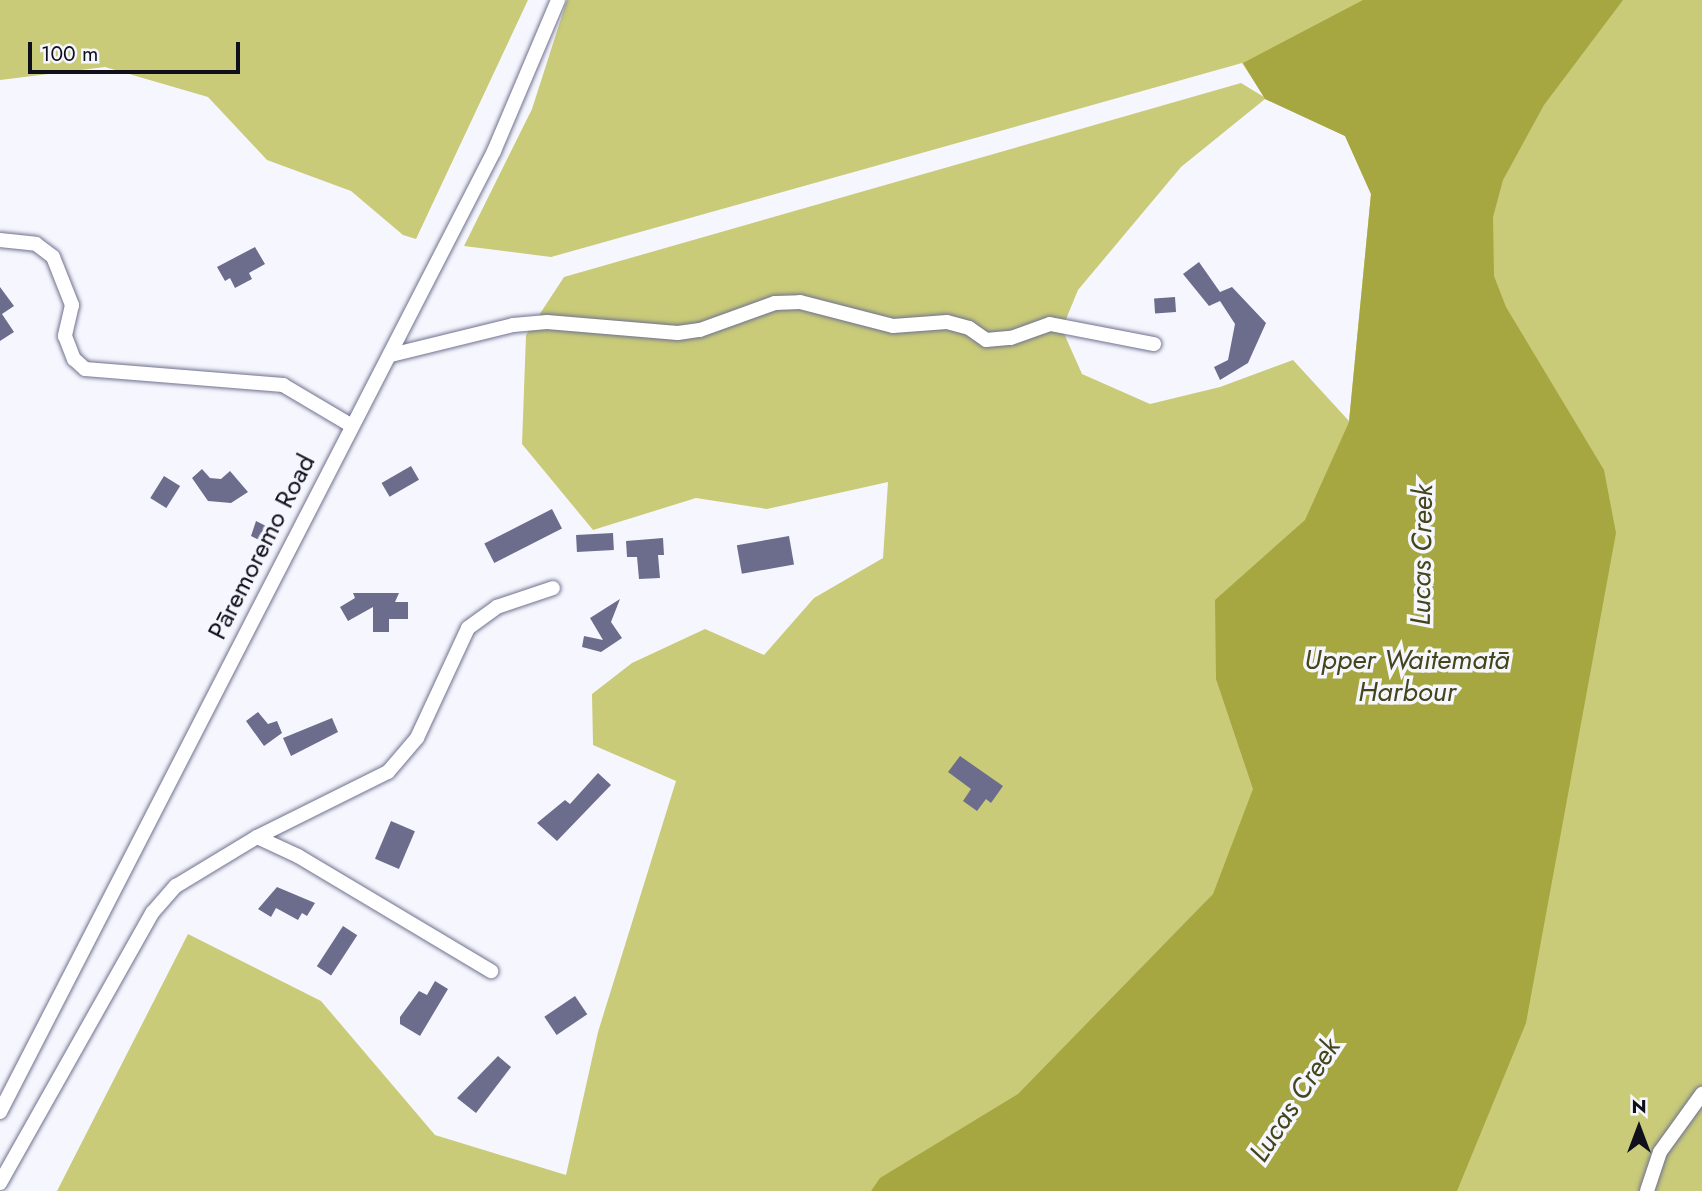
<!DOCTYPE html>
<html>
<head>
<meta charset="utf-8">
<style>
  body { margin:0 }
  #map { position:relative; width:1702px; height:1191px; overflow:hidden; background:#f6f7fe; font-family:Jost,sans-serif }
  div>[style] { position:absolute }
  .green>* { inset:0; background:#c9cb79 }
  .water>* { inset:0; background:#a6a741 }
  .building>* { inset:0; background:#6c6d8c; transform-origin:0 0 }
  .roads { filter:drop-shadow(0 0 2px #6f718f) drop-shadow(0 0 2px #6f718f) }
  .minor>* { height:14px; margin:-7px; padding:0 7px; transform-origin:7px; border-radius:7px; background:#fff }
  span { translate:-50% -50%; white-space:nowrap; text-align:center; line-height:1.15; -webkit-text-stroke:7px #f6f7fe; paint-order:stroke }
  .street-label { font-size:26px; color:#0f101b }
  .water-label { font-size:28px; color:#44451b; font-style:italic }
  .north { position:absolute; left:1604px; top:1093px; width:70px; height:70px; -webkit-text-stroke:5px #f6f7fe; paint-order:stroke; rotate:0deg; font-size:19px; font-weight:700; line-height:28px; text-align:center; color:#0f101b }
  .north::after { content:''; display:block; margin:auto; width:24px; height:32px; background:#0f101b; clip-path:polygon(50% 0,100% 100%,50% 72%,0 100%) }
  .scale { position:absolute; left:28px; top:42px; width:212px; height:32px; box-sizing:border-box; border:4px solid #0f101b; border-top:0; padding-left:9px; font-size:21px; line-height:24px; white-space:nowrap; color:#0f101b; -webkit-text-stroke:5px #f6f7fe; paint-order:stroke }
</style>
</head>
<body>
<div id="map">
  <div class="green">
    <i style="clip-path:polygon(0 0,528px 0,416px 239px,403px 235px,351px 191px,267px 160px,208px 97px,105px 67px,0 80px)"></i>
    <i style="clip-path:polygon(evenodd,567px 0,1702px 0,1702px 1191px,57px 1191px,188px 934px,321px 1001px,435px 1135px,566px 1175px,598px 1032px,676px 781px,593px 745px,592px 694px,632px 663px,705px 629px,764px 655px,814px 598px,883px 558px,888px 482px,767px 509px,696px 498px,593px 530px,522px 444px,526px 335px,564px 277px,1241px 83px,1264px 97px,1242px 63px,551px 257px,464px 246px,532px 109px,567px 0,1265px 99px,1345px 136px,1371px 194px,1349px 421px,1293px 360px,1220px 387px,1150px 404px,1082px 374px,1062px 329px,1078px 290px,1181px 167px,1265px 99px)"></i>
  </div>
  <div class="water">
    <i style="clip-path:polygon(1363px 0,1623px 0,1544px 105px,1503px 180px,1493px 217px,1494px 276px,1506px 307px,1604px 470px,1616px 533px,1526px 1023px,1457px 1191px,871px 1191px,880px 1178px,1018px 1094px,1213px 894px,1253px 789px,1216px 679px,1215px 600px,1305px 520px,1349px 422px,1371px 194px,1345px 136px,1265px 99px,1243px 63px)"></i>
  </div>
  <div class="building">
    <i style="clip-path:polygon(255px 247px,265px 264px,249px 273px,252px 279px,235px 288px,230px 278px,225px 281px,217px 267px)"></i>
    <i style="clip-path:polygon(1199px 262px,1220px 292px,1232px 287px,1266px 323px,1248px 363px,1220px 380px,1214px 367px,1228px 360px,1235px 324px,1220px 301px,1209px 306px,1183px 274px)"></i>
    <i style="clip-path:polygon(0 287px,14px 306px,2px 314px,14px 332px,0 341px)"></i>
    <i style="left:1175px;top:297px;width:15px;height:21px;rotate:86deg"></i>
    <i style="left:411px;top:466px;width:16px;height:34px;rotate:60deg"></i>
    <i style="clip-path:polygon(202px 469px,210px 478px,221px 479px,230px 471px,248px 492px,231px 503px,208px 501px,192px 478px)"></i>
    <i style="left:164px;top:476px;width:19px;height:26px;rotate:32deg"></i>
    <i style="left:552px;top:509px;width:22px;height:76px;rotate:63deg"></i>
    <i style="clip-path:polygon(256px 521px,268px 527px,261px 541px,251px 536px)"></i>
    <i style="left:613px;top:533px;width:17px;height:37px;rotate:87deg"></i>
    <i style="left:789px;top:536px;width:29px;height:53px;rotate:80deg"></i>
    <i style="clip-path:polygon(663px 538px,664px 555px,658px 555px,660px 578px,639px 579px,637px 557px,627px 557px,626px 541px)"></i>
    <i style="clip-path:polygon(353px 593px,399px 593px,395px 602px,408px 602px,408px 619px,389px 619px,389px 632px,373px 632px,373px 607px,348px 621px,340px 607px,355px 598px)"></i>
    <i style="clip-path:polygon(620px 599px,611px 622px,622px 638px,601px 652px,582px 647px,584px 636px,603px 640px,590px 618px)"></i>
    <i style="clip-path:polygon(258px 712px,268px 724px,277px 721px,282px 733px,264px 746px,246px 721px)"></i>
    <i style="clip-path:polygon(332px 718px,338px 732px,291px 756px,283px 738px)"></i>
    <i style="clip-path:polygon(960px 756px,1003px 786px,991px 803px,986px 799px,977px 811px,963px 801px,971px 789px,948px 772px)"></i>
    <i style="clip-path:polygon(598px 773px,611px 785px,557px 841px,537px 823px,565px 800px,570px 804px)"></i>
    <i style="left:391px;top:821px;width:26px;height:41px;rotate:23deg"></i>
    <i style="clip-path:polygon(277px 887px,315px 903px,307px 916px,302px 913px,298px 920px,276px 908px,271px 917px,258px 909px)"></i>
    <i style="left:343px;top:926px;width:17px;height:48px;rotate:33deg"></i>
    <i style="clip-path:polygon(435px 981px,448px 989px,420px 1036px,400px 1024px,400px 1017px,419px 991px,427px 995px)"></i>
    <i style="left:575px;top:996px;width:22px;height:37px;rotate:56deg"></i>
    <i style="clip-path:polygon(498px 1056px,511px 1067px,476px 1113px,457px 1098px)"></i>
  </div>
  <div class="roads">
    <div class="minor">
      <i style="left:0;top:240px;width:36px;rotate:6deg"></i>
      <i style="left:36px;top:244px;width:21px;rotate:37deg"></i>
      <i style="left:53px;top:257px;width:52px;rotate:68.4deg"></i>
      <i style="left:72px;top:305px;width:32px;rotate:103deg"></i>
      <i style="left:65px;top:336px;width:25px;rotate:69deg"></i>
      <i style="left:74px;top:359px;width:15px;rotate:42deg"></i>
      <i style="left:85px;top:369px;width:199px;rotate:4.6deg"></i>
      <i style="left:283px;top:385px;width:80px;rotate:30.7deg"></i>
      <i style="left:391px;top:355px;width:126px;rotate:-13.8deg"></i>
      <i style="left:513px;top:325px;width:34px;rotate:-5deg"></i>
      <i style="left:547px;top:322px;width:131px;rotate:4.8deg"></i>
      <i style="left:678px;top:333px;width:22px;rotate:-8deg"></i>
      <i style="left:700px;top:330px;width:80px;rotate:-19.8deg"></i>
      <i style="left:775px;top:303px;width:25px;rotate:-2deg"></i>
      <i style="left:800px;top:302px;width:96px;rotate:14.5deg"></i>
      <i style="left:893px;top:326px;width:54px;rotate:-4.2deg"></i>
      <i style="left:947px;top:322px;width:23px;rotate:15deg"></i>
      <i style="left:969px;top:328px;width:21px;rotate:35deg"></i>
      <i style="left:986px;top:340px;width:25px;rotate:-5deg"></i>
      <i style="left:1011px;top:338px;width:41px;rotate:-19.7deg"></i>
      <i style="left:1050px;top:324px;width:106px;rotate:10.9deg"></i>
      <i style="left:257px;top:837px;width:45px;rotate:24.9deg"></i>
      <i style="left:298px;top:856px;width:225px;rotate:30.8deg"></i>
      <i style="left:0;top:1112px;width:1081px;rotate:-62.79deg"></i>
      <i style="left:494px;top:151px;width:164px;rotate:-67deg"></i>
      <i style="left:0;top:1183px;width:311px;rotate:-60.6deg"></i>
      <i style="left:153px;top:912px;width:35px;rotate:-49deg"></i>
      <i style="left:176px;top:886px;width:95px;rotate:-31.2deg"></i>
      <i style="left:257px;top:837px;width:146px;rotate:-26.4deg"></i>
      <i style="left:388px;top:772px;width:45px;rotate:-49.5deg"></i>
      <i style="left:417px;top:738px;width:121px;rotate:-65.1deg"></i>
      <i style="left:468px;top:628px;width:36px;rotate:-36deg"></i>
      <i style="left:497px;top:607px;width:59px;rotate:-18.7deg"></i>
      <i style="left:1647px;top:1191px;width:41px;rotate:-71.6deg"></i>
      <i style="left:1660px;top:1152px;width:72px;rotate:-54.1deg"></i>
    </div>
  </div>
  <div class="street-label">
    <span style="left:262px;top:547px;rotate:-63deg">Pāremoremo Road</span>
  </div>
  <div class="water-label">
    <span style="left:1422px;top:555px;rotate:-89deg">Lucas Creek</span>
    <span style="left:1407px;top:676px">Upper Waitematā<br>Harbour</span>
    <span style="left:1295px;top:1100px;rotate:-57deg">Lucas Creek</span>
  </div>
  <div class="north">N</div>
  <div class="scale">100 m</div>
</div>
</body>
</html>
